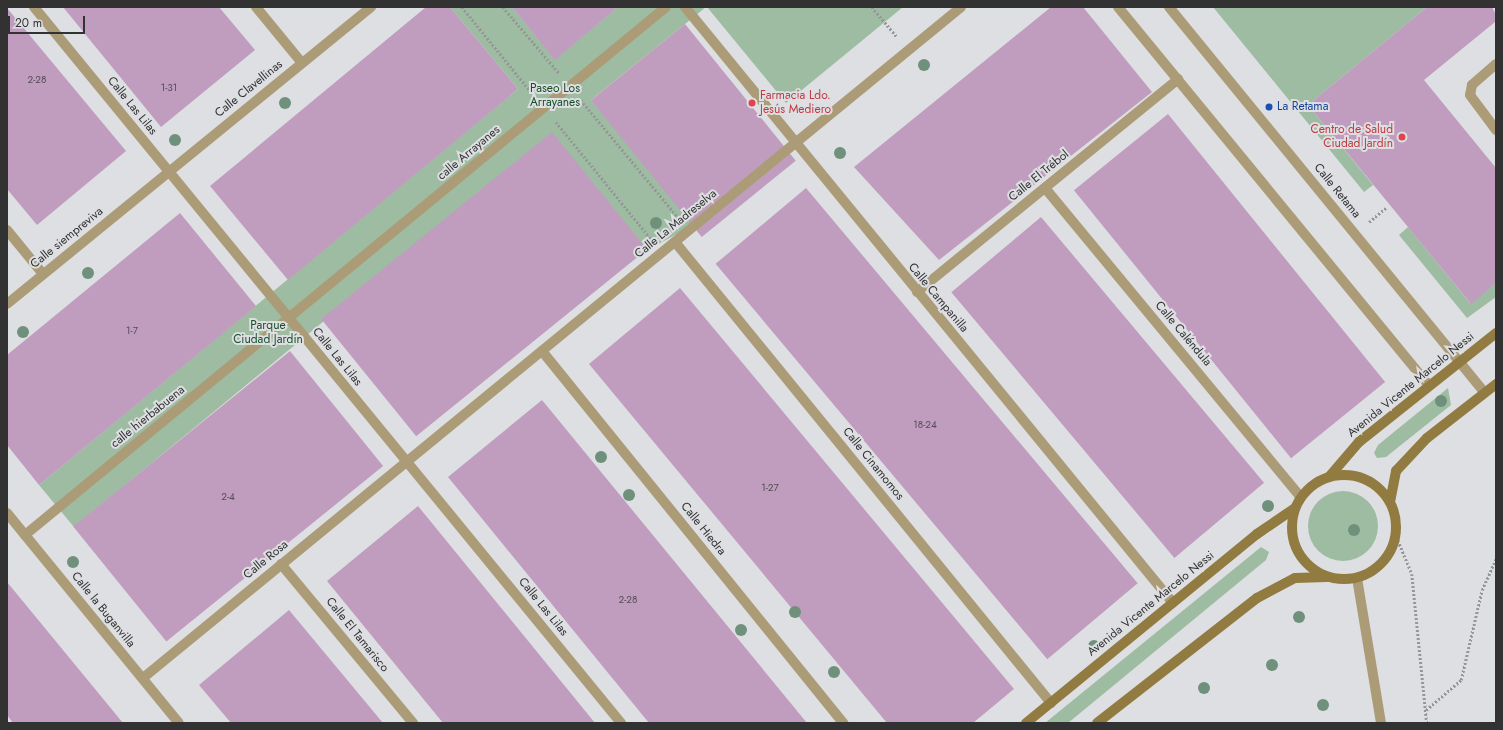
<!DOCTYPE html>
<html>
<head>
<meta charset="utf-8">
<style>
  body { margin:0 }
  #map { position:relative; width:1503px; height:730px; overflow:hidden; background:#dedfe2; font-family:Jost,sans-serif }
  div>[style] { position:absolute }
  .green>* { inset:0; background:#9dbca2 }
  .round { border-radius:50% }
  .building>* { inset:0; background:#c09dbf; transform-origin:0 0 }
  .path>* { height:2.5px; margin-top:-1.25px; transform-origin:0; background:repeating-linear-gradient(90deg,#959698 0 2px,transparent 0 4px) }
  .service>* { height:10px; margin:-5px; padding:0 5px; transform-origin:5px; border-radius:5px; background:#ab9c77 }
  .pedestrian>* { height:10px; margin:-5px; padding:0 5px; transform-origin:5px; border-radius:5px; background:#ab9c77 }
  .minor>* { height:10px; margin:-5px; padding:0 5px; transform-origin:5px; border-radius:5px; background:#ab9c77 }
  .secondary>* { height:10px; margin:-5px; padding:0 5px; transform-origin:5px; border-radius:5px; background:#927b40 }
  .secondary>.ring { margin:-5px; padding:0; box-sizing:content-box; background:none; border:10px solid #927b40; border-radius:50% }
  .trees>* { width:12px; height:12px; margin:-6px; border-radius:50%; background:#6f907b }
  .dots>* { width:11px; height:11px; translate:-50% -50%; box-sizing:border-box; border:2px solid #dedfe2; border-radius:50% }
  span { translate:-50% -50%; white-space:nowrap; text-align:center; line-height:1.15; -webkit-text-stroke:4px #dedfe2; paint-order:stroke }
  .number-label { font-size:10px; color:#564d56 }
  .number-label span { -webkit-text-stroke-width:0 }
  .street-label { font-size:12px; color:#323233 }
  .park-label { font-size:12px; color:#155027 }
  .health-label { font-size:12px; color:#be3a42 }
  .left { translate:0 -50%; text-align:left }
  .right { translate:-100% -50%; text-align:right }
  .transit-label { font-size:12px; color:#164399 }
  .frame { position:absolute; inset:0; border:8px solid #323233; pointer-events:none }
  .scale { position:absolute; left:8px; top:16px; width:77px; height:18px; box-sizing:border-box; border:2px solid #323233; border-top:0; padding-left:5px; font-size:12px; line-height:14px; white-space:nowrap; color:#323233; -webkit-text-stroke:3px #dedfe2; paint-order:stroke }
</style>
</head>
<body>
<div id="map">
  <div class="green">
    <i style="clip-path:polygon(450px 7px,512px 7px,555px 59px,618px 7px,706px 7px,591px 100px,696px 224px,647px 250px,552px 133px,74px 527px,39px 485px,518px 89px)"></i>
    <i style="clip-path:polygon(707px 7px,903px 7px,786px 103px)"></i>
    <i style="clip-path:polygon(1213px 7px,1427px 7px,1308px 105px,1373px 185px,1364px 192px)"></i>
    <i style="clip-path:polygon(1408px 227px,1470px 303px,1496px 283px,1496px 297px,1467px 318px,1399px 235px)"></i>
    <i style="clip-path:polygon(1448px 388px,1451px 405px,1386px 457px,1377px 458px,1374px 453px,1378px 445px)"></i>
    <i class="round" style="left:1308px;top:491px;width:70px;height:70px"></i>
    <i style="clip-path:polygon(1261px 547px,1269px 552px,1266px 560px,1068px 723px,1045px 723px)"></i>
  </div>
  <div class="building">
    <i style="clip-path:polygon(63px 7px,219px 7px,255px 50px,161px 127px)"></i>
    <i style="clip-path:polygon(426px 7px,450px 7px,518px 89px,288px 280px,210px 186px)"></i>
    <i style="clip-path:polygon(512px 7px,618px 7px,555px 60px)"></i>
    <i style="clip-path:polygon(1051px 7px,1083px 7px,1152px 92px,939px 260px,854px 167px)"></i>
    <i style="clip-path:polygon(1427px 7px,1492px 7px,1496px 15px,1495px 22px,1424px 80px,1496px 168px,1496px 283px,1471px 304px,1308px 105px)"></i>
    <i style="clip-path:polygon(7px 8px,126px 151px,37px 225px,7px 189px)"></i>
    <i style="left:685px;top:24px;width:176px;height:121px;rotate:51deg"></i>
    <i style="left:1168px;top:114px;width:345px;height:121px;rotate:51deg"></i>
    <i style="left:552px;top:132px;width:151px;height:297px;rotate:51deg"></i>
    <i style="left:806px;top:188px;width:516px;height:118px;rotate:50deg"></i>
    <i style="clip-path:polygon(180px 213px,256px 306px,39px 485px,7px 445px,7px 355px)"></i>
    <i style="left:1041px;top:217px;width:347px;height:117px;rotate:50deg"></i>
    <i style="clip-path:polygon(680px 288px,1014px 689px,973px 723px,887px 723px,589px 364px)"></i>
    <i style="left:290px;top:351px;width:148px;height:279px;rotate:51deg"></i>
    <i style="clip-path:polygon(542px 400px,807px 723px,649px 723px,448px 477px)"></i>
    <i style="clip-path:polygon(418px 506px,595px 723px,443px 723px,327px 581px)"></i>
    <i style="clip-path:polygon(7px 582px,123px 723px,13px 723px,7px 715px)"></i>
    <i style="clip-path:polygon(289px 610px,383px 723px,231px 723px,199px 685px)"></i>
  </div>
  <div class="path">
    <i style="left:462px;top:7px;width:111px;rotate:50.9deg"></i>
    <i style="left:503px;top:7px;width:87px;rotate:49.7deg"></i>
    <i style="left:872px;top:7px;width:38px;rotate:50deg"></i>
    <i style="left:581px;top:100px;width:151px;rotate:50.4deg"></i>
    <i style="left:556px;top:122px;width:151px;rotate:50.9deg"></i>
    <i style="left:1369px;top:222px;width:23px;rotate:-40deg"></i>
    <i style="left:1395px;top:533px;width:44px;rotate:67.5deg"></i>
    <i style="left:1412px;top:574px;width:150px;rotate:84.3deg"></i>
    <i style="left:1426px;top:710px;width:46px;rotate:-40.6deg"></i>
    <i style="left:1461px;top:680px;width:92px;rotate:-76.9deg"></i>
    <i style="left:1482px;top:590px;width:34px;rotate:-66deg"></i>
  </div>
  <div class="service">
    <i style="left:1496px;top:64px;width:32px;rotate:139deg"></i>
    <i style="left:1472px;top:85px;width:10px;rotate:101deg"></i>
    <i style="left:1470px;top:95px;width:44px;rotate:53.4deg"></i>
    <i style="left:1357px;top:578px;width:147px;rotate:80.6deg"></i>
  </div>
  <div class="pedestrian">
    <i style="left:25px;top:535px;width:830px;rotate:-39.48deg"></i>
  </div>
  <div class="minor">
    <i style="left:34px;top:7px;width:926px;rotate:50.65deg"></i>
    <i style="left:256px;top:7px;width:72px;rotate:50.6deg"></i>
    <i style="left:685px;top:7px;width:770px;rotate:50.69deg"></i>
    <i style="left:1118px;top:7px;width:489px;rotate:50.6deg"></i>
    <i style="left:1169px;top:7px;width:497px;rotate:50.7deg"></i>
    <i style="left:1045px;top:188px;width:401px;rotate:50.4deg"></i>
    <i style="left:7px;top:230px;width:57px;rotate:50.7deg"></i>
    <i style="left:675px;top:242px;width:595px;rotate:50.8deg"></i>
    <i style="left:917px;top:292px;width:337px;rotate:-39.2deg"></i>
    <i style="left:7px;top:304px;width:470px;rotate:-39.2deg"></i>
    <i style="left:542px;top:351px;width:479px;rotate:51deg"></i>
    <i style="left:7px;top:513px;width:271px;rotate:50.7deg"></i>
    <i style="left:281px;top:564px;width:207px;rotate:50.3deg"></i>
    <i style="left:143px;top:678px;width:1058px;rotate:-39.36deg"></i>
  </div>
  <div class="secondary">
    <i class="ring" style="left:1292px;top:475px;width:94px;height:94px"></i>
    <i style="left:1329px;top:477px;width:46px;rotate:-49.4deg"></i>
    <i style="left:1359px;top:442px;width:175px;rotate:-38.5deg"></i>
    <i style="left:1390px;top:502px;width:32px;rotate:-79deg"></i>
    <i style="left:1396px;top:471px;width:45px;rotate:-46.8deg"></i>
    <i style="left:1427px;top:438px;width:88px;rotate:-38deg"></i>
    <i style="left:1026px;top:723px;width:298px;rotate:-39.3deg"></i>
    <i style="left:1257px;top:534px;width:46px;rotate:-34.4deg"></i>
    <i style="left:1097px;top:723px;width:203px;rotate:-38deg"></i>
    <i style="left:1257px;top:598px;width:43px;rotate:-27.8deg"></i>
    <i style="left:1295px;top:578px;width:32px;rotate:-2deg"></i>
  </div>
  <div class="trees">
    <i style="left:924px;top:65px"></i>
    <i style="left:285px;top:103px"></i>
    <i style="left:175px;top:140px"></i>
    <i style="left:840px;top:153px"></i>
    <i style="left:656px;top:223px"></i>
    <i style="left:88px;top:273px"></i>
    <i style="left:23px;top:332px"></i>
    <i style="left:1441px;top:401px"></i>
    <i style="left:601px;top:457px"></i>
    <i style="left:629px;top:495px"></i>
    <i style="left:1268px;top:506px"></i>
    <i style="left:1354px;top:530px"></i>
    <i style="left:73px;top:562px"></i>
    <i style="left:795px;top:612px"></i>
    <i style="left:1299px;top:617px"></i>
    <i style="left:741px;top:630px"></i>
    <i style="left:1094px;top:646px"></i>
    <i style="left:1272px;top:665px"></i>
    <i style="left:834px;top:672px"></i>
    <i style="left:1204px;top:688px"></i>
    <i style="left:1323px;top:705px"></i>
  </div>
  <div class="dots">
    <i style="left:752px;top:103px;background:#e0444e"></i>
    <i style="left:1269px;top:107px;background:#1a4fb4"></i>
    <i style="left:1402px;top:137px;background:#e0444e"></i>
  </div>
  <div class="number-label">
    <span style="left:37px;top:80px">2-28</span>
    <span style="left:169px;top:88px">1-31</span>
    <span style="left:132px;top:331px">1-7</span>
    <span style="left:925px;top:425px">18-24</span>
    <span style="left:770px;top:488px">1-27</span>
    <span style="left:228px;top:497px">2-4</span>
    <span style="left:628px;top:600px">2-28</span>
  </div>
  <div class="street-label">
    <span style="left:249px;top:89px;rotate:-39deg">Calle Clavellinas</span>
    <span style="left:132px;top:106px;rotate:51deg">Calle Las Lilas</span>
    <span style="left:469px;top:153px;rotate:-40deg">calle Arrayanes</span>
    <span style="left:1039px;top:176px;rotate:-39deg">Calle El Trébol</span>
    <span style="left:1337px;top:191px;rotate:51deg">Calle Retama</span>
    <span style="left:676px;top:224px;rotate:-39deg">Calle La Madreselva</span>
    <span style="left:67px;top:238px;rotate:-39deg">Calle siempreviva</span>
    <span style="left:938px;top:298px;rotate:50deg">Calle Campanilla</span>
    <span style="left:1183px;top:334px;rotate:50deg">Calle Caléndula</span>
    <span style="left:337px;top:357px;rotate:51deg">Calle Las Lilas</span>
    <span style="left:1411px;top:385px;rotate:-39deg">Avenida Vicente Marcelo Nessi</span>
    <span style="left:148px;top:417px;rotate:-39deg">calle hierbabuena</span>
    <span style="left:873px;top:464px;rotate:51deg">Calle Cinamomos</span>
    <span style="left:703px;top:529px;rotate:51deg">Calle Hiedra</span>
    <span style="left:266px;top:560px;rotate:-39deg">Calle Rosa</span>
    <span style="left:1151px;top:604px;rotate:-39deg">Avenida Vicente Marcelo Nessi</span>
    <span style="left:543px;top:607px;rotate:51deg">Calle Las Lilas</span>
    <span style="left:103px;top:610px;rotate:51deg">Calle la Buganvilla</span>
    <span style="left:357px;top:635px;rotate:51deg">Calle El Tamarisco</span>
  </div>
  <div class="park-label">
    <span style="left:555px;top:96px">Paseo Los<br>Arrayanes</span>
    <span style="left:268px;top:333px">Parque<br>Ciudad Jardín</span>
  </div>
  <div class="health-label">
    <span class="left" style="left:760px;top:103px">Farmacia Ldo.<br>Jesús Mediero</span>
    <span class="right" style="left:1393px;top:137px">Centro de Salud<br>Ciudad Jardín</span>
  </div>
  <div class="transit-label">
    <span class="left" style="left:1277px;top:107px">La Retama</span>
  </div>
  <div class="frame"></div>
  <div class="scale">20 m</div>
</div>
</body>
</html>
